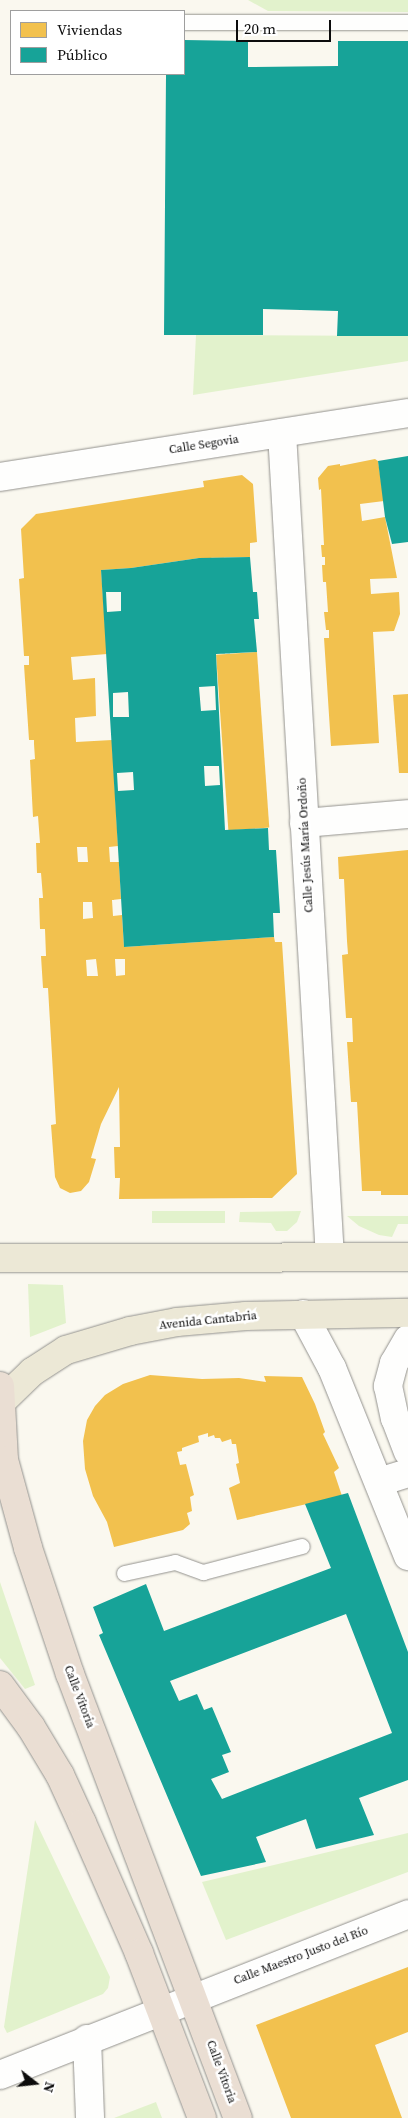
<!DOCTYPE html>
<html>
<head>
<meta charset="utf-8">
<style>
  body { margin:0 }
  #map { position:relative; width:408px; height:2118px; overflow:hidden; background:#faf8ef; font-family:"Source Serif 4",serif }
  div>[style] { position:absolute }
  .green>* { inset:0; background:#e2f2cc; transform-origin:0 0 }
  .homes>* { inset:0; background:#f2c14e; transform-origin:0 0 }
  .public>* { inset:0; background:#17a398 }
  .roads { filter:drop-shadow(0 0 1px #93928e) drop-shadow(0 0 1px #93928e) }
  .lane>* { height:15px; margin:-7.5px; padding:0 7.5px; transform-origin:7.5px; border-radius:7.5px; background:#fefefd }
  .street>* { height:28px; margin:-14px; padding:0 14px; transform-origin:14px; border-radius:14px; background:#fefefd }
  .primary>* { height:28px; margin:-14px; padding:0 14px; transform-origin:14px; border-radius:14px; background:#ece8d6 }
  .highway>* { height:28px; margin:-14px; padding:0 14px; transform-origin:14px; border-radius:14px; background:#eaded3 }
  span { translate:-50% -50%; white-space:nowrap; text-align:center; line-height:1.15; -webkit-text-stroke:5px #fff; paint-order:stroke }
  .street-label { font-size:12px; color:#0c0c0c }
  .legend { position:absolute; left:10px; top:10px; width:175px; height:65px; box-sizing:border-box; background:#fff; border:1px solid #9e9e9e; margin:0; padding:6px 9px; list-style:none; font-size:15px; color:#0c0c0c }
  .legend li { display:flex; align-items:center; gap:10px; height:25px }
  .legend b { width:25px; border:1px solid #9e9e9e }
  .north { position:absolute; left:10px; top:2058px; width:50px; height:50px; -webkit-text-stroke:4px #fff; paint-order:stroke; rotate:106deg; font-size:14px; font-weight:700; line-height:20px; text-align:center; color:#0c0c0c }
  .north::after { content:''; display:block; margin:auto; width:18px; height:22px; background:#0c0c0c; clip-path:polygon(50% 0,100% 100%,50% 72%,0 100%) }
  .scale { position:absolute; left:236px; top:20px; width:95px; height:22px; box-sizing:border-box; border:2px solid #0c0c0c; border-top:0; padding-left:6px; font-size:15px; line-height:18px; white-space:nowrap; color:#0c0c0c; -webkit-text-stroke:4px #fff; paint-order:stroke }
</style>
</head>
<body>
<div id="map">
  <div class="green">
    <i style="clip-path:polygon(248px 0,408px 0,408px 12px,268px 11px)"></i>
    <i style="clip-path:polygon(196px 335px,408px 336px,408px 361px,193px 395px)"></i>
    <i style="left:152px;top:1211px;width:73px;height:12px"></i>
    <i style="clip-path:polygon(301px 1211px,297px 1222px,287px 1231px,276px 1231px,271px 1223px,239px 1222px,240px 1212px)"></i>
    <i style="clip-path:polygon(347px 1216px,408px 1216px,408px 1224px,398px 1224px,392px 1237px,379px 1235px,359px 1226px)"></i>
    <i style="clip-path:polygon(28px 1284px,63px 1285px,66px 1323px,30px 1337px)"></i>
    <i style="clip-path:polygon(0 1582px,35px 1685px,25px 1689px,0 1658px)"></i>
    <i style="clip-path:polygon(35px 1820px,110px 1977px,108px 1988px,103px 1994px,7px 2033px,4px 2027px)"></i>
    <i style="clip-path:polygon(408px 1833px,408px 1872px,226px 1940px,202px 1882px)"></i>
    <i style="clip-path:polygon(156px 2102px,162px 2118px,114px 2118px)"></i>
  </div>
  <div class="homes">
    <i style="clip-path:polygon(375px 459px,378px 461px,384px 501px,360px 504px,362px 521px,385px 517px,397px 578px,370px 579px,371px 594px,399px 592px,400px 614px,394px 631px,373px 632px,379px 743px,331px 746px,324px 638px,329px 638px,329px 630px,326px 630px,324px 612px,328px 612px,326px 582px,323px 582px,322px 565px,325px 565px,325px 557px,322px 557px,321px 545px,324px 545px,321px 489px,319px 490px,318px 478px,328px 466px,340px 464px,340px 466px)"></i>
    <i style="clip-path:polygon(evenodd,242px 475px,253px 484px,257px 542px,250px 543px,250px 557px,199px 558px,131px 568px,101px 570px,107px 654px,71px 657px,73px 680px,95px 678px,96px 716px,75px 718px,76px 742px,112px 740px,118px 846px,109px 847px,110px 862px,119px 862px,121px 899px,112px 900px,113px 916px,122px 915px,124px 947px,274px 937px,275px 942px,282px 942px,297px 1174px,272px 1198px,119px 1199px,120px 1178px,115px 1178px,114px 1147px,120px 1147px,119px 1087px,101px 1124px,91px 1158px,96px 1159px,89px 1182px,81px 1191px,70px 1193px,60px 1188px,55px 1177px,51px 1125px,56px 1124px,48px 988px,43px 988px,41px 956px,46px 956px,45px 929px,40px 929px,39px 898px,43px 898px,41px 873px,37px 873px,36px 843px,40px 843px,38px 816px,33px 817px,30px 760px,35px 759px,34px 744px,34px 740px,29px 740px,24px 665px,29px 665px,29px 656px,24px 656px,19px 579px,24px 578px,21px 529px,36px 514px,204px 487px,203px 481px,242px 475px,77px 847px,87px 847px,88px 862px,78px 862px,77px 847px,242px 475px,83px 902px,92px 902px,93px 918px,83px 919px,83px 902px,242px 475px,96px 959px,98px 976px,87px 976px,86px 960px,96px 959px,242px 475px,115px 959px,125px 959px,125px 975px,116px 976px,115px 959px)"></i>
    <i style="left:257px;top:652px;width:176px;height:41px;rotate:86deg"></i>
    <i style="clip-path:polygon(408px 694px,408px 773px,399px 773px,393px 695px)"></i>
    <i style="clip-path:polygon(408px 850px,408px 1195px,381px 1195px,381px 1191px,362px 1191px,357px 1102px,351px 1102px,347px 1042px,353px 1042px,352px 1018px,346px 1018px,342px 955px,348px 954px,347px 941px,344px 879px,339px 879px,338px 857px)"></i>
    <i style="clip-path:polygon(150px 1375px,202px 1379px,239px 1378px,266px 1382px,264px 1376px,302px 1377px,315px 1404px,325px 1432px,323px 1434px,339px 1468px,334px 1472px,342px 1496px,237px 1520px,229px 1488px,240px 1483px,236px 1464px,239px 1463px,236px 1444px,232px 1444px,231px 1439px,222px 1442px,220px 1438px,215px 1438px,214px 1435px,208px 1437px,208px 1433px,198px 1436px,199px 1442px,182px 1448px,182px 1451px,177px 1452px,180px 1465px,186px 1464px,194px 1495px,190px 1497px,192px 1511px,187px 1513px,190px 1524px,183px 1530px,114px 1547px,107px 1522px,93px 1496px,85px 1469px,83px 1441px,87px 1420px,95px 1406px,105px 1395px,123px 1384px)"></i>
    <i style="clip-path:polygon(408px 1967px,408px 2032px,375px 2045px,402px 2118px,291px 2118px,256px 2025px)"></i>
  </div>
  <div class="public">
    <i style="clip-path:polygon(184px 40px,248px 41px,248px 67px,338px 66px,338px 41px,408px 41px,408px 336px,337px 336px,338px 311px,263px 309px,263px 335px,164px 335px,166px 74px,184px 74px)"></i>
    <i style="clip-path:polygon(408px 456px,408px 542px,392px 544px,385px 517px,378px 461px)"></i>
    <i style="clip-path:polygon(evenodd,250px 557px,253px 592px,257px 592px,259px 619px,254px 619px,257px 652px,216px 654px,225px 830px,268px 828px,269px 850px,276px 850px,280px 913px,273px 913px,274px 937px,124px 947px,101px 570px,131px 568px,199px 558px,250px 557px,106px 592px,121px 592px,121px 611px,107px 612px,106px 592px,250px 557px,215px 686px,216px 710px,201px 711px,199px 687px,215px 686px,250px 557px,128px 692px,129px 717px,113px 717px,113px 693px,128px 692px,250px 557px,204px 766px,219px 766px,220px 785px,205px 786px,204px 766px,250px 557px,133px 772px,134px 790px,118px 791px,117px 773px,133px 772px)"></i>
    <i style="clip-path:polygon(evenodd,348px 1493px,408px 1652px,408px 1780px,359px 1798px,374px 1835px,316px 1849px,306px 1819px,256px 1837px,266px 1862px,201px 1876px,99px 1635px,103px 1633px,93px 1607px,146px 1584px,164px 1631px,331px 1568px,305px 1504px,348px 1493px,346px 1614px,392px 1733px,222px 1799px,211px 1779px,229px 1772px,222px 1755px,231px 1752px,212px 1707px,204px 1710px,197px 1694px,179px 1701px,170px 1681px,346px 1614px)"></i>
  </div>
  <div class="roads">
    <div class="lane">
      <i style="left:184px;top:22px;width:224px"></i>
      <i style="left:124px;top:1573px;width:52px;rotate:-12.2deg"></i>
      <i style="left:175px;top:1562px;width:30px;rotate:20deg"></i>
      <i style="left:203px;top:1572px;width:102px;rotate:-14.7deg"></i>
    </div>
    <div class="street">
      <i style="left:282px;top:433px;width:825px;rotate:86.67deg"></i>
      <i style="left:0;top:477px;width:413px;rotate:-8.9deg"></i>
      <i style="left:304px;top:823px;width:104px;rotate:-4.9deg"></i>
      <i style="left:303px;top:1314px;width:61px;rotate:61.8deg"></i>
      <i style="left:332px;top:1368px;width:203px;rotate:68deg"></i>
      <i style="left:408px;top:1339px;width:28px;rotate:120deg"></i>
      <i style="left:394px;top:1363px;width:24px;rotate:105deg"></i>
      <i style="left:388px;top:1386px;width:33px;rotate:78deg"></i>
      <i style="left:395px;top:1418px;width:36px;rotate:69deg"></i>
      <i style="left:379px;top:1482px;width:30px;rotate:-17deg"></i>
      <i style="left:87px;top:2039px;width:79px;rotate:87.8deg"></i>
      <i style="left:0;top:2075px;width:439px;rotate:-21.5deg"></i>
    </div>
    <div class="primary">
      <i style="left:0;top:1258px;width:408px;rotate:-0.1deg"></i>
      <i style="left:0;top:1403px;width:45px;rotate:-44.1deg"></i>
      <i style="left:32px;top:1372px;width:40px;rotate:-32.9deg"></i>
      <i style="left:66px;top:1350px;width:67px;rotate:-16.5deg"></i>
      <i style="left:130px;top:1331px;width:48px;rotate:-10.8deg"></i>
      <i style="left:177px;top:1322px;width:69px;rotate:-5deg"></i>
      <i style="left:246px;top:1316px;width:162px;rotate:-1.1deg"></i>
    </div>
    <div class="highway">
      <i style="left:0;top:1386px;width:74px;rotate:86.9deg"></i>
      <i style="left:4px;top:1460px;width:91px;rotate:74.7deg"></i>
      <i style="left:28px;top:1548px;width:133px;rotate:71.6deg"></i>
      <i style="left:70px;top:1674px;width:475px;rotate:69.3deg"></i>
      <i style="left:0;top:1685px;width:52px;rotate:53.6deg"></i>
      <i style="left:31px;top:1727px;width:56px;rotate:58.9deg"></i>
      <i style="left:60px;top:1775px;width:53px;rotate:65.4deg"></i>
      <i style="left:82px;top:1823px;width:142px;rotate:66.3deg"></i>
      <i style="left:139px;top:1953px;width:177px;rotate:69.1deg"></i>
    </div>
  </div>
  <div class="street-label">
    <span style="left:204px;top:445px;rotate:-9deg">Calle Segovia</span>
    <span style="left:306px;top:845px;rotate:-93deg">Calle Jesús María Ordoño</span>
    <span style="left:208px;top:1321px;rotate:-6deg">Avenida Cantabria</span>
    <span style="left:79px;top:1697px;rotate:69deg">Calle Vitoria</span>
    <span style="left:301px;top:1956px;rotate:-21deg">Calle Maestro Justo del Río</span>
    <span style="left:221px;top:2072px;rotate:70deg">Calle Vitoria</span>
  </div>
  <ul class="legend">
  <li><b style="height:14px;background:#f2c14e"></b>Viviendas</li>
  <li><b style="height:14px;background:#17a398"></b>Público</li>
  </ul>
  <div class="north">N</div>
  <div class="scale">20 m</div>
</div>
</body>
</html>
